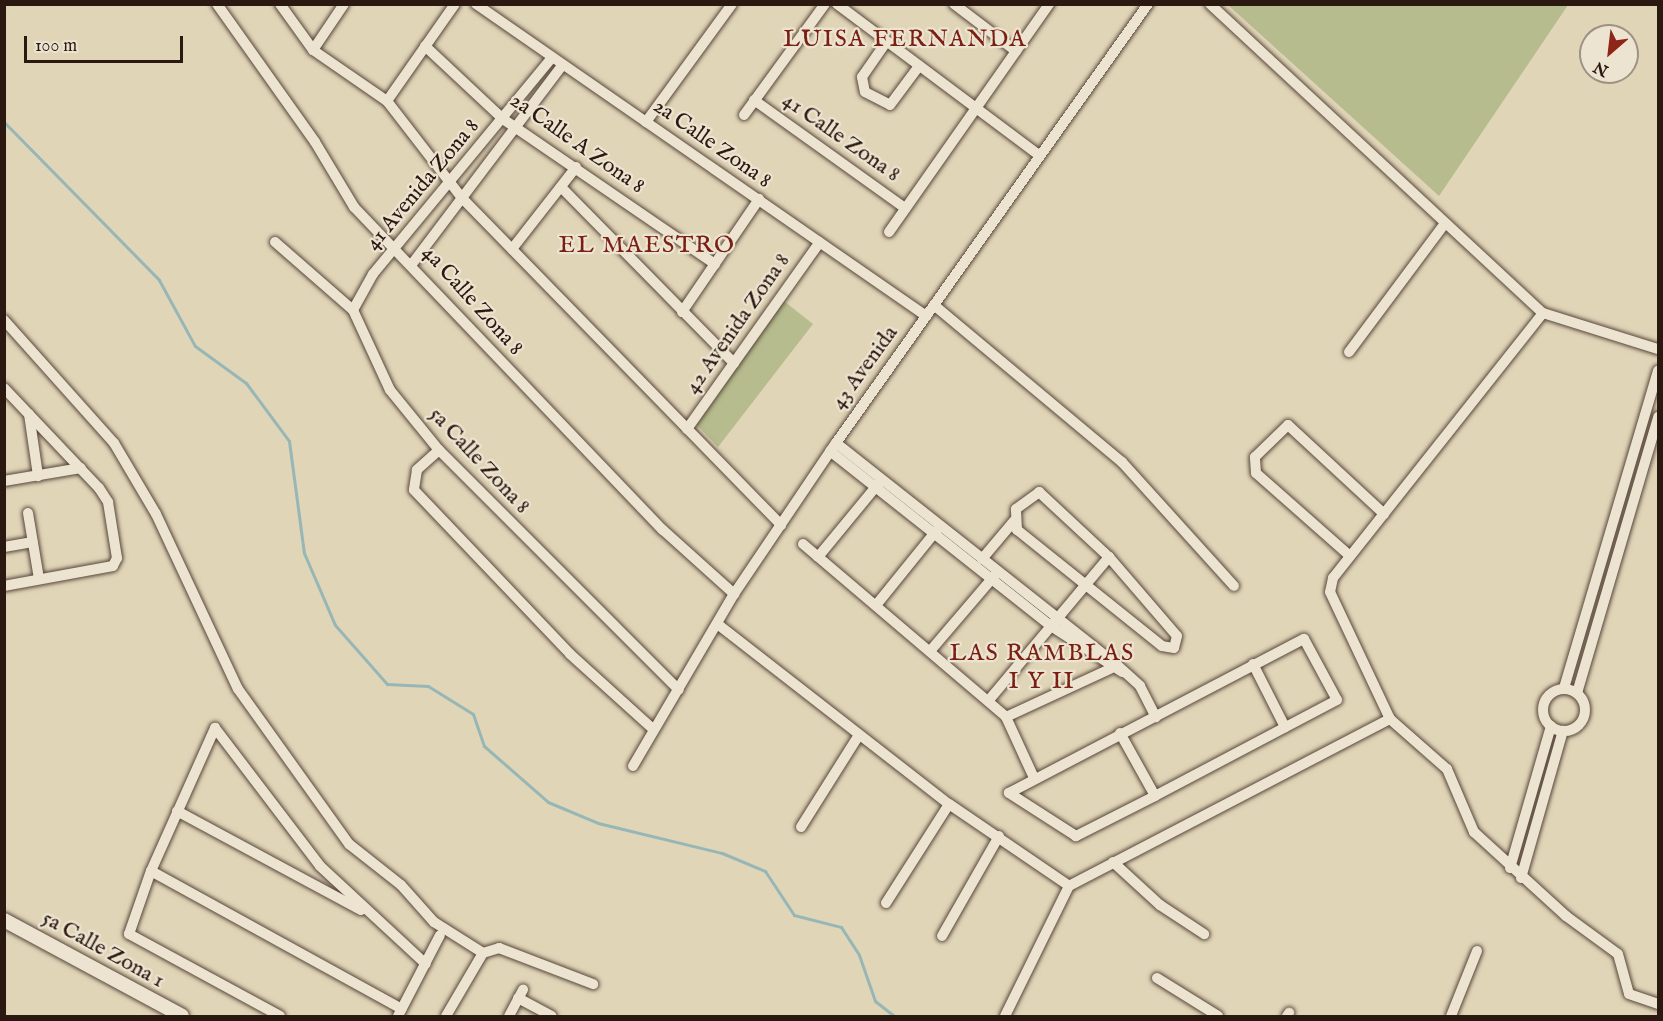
<!DOCTYPE html>
<html>
<head>
<meta charset="utf-8">
<style>
  body { margin:0 }
  #map { position:relative; width:1663px; height:1021px; overflow:hidden; background:#e1d5b8; font-family:"IM FELL English",serif }
  div>[style] { position:absolute }
  .green>* { inset:0; background:#b6bc8d }
  .stream>* { height:3px; margin:-1.5px; padding:0 1.5px; transform-origin:1.5px; border-radius:1.5px; background:#96b7b6 }
  .roads { filter:drop-shadow(0 0 2px #58473b) drop-shadow(0 0 2px #58473b) }
  .minor>* { height:10px; margin:-5px; padding:0 5px; transform-origin:5px; border-radius:5px; background:#ece4d1 }
  .minor>.ring { margin:-5px; padding:0; box-sizing:content-box; background:none; border:10px solid #ece4d1; border-radius:50% }
  .tertiary>* { height:14px; margin:-7px; padding:0 7px; transform-origin:7px; border-radius:7px; background:#ece4d1 }
  span { translate:-50% -50%; white-space:nowrap; text-align:center; line-height:1.15; -webkit-text-stroke:4.5px #ece4d1; paint-order:stroke }
  .street-label { font-size:22px; color:#2a1811 }
  .neighbourhood-label { font-size:24px; color:#7a1f14; letter-spacing:1.5px }
  .frame { position:absolute; inset:0; border:6px solid #2a1811; pointer-events:none }
  .north { position:absolute; left:1579px; top:24px; width:60px; height:60px; box-sizing:border-box; background:#ece4d1; border:2px solid #9e9284; border-radius:50%; rotate:208deg; font-size:16px; font-weight:700; line-height:24px; text-align:center; color:#2a1811 }
  .north::after { content:''; display:block; margin:auto; width:21px; height:27px; background:#8f2418; clip-path:polygon(50% 0,100% 100%,50% 72%,0 100%) }
  .scale { position:absolute; left:24px; top:36px; width:159px; height:27px; box-sizing:border-box; border:3px solid #2a1811; border-top:0; padding-left:8px; font-size:18px; line-height:21px; white-space:nowrap; color:#2a1811; -webkit-text-stroke:4px #ece4d1; paint-order:stroke }
</style>
</head>
<body>
<div id="map">
  <div class="green">
    <i style="clip-path:polygon(1228px 5px,1568px 5px,1439px 196px)"></i>
    <i style="clip-path:polygon(780px 298px,813px 324px,718px 447px,693px 421px)"></i>
  </div>
  <div class="stream">
    <i style="left:4px;top:122px;width:221px;rotate:45.5deg"></i>
    <i style="left:159px;top:280px;width:75px;rotate:61.4deg"></i>
    <i style="left:195px;top:346px;width:63px;rotate:36deg"></i>
    <i style="left:246px;top:383px;width:72px;rotate:53.4deg"></i>
    <i style="left:289px;top:441px;width:113px;rotate:82.4deg"></i>
    <i style="left:304px;top:553px;width:78px;rotate:66.7deg"></i>
    <i style="left:335px;top:625px;width:79px;rotate:48.6deg"></i>
    <i style="left:387px;top:684px;width:41px;rotate:2.8deg"></i>
    <i style="left:428px;top:686px;width:53px;rotate:31.9deg"></i>
    <i style="left:473px;top:714px;width:34px;rotate:71deg"></i>
    <i style="left:484px;top:746px;width:85px;rotate:41.2deg"></i>
    <i style="left:548px;top:802px;width:54px;rotate:22.8deg"></i>
    <i style="left:598px;top:823px;width:128px;rotate:13.6deg"></i>
    <i style="left:722px;top:853px;width:47px;rotate:22.7deg"></i>
    <i style="left:765px;top:871px;width:53px;rotate:56.6deg"></i>
    <i style="left:794px;top:915px;width:49px;rotate:14.3deg"></i>
    <i style="left:841px;top:927px;width:33px;rotate:57deg"></i>
    <i style="left:859px;top:955px;width:49px;rotate:70.8deg"></i>
    <i style="left:875px;top:1001px;width:24px;rotate:38deg"></i>
  </div>
  <div class="roads">
    <div class="minor">
      <i style="left:217px;top:4px;width:169px;rotate:54.6deg"></i>
      <i style="left:315px;top:142px;width:76px;rotate:59deg"></i>
      <i style="left:354px;top:207px;width:447px;rotate:46.3deg"></i>
      <i style="left:663px;top:530px;width:96px;rotate:42deg"></i>
      <i style="left:280px;top:4px;width:57px;rotate:54.3deg"></i>
      <i style="left:313px;top:50px;width:90px;rotate:34.6deg"></i>
      <i style="left:387px;top:101px;width:123px;rotate:52.3deg"></i>
      <i style="left:462px;top:198px;width:457px;rotate:45.7deg"></i>
      <i style="left:476px;top:4px;width:548px;rotate:34.73deg"></i>
      <i style="left:837px;top:4px;width:252px;rotate:36.8deg"></i>
      <i style="left:954px;top:4px;width:78px;rotate:37.2deg"></i>
      <i style="left:1210px;top:4px;width:454px;rotate:42.9deg"></i>
      <i style="left:1543px;top:313px;width:121px;rotate:17.4deg"></i>
      <i style="left:887px;top:41px;width:44px;rotate:124.8deg"></i>
      <i style="left:862px;top:77px;width:15px;rotate:79deg"></i>
      <i style="left:865px;top:92px;width:28px;rotate:27deg"></i>
      <i style="left:890px;top:105px;width:49px;rotate:-53.4deg"></i>
      <i style="left:425px;top:46px;width:107px;rotate:43.1deg"></i>
      <i style="left:503px;top:119px;width:257px;rotate:34.4deg"></i>
      <i style="left:313px;top:50px;width:55px;rotate:-56deg"></i>
      <i style="left:754px;top:100px;width:186px;rotate:35.6deg"></i>
      <i style="left:387px;top:101px;width:118px;rotate:-55deg"></i>
      <i style="left:744px;top:115px;width:137px;rotate:-53.9deg"></i>
      <i style="left:646px;top:122px;width:146px;rotate:-53.9deg"></i>
      <i style="left:561px;top:187px;width:247px;rotate:45.5deg"></i>
      <i style="left:889px;top:232px;width:279px;rotate:-54.9deg"></i>
      <i style="left:275px;top:242px;width:103px;rotate:41.1deg"></i>
      <i style="left:353px;top:310px;width:88px;rotate:65.2deg"></i>
      <i style="left:390px;top:390px;width:77px;rotate:50.8deg"></i>
      <i style="left:439px;top:450px;width:339px;rotate:45deg"></i>
      <i style="left:512px;top:249px;width:104px;rotate:-52deg"></i>
      <i style="left:412px;top:264px;width:247px;rotate:-52.9deg"></i>
      <i style="left:934px;top:305px;width:245px;rotate:39.9deg"></i>
      <i style="left:1122px;top:462px;width:167px;rotate:47.9deg"></i>
      <i style="left:353px;top:310px;width:41px;rotate:-60.9deg"></i>
      <i style="left:373px;top:274px;width:279px;rotate:-50.4deg"></i>
      <i style="left:682px;top:312px;width:137px;rotate:-55.7deg"></i>
      <i style="left:1543px;top:313px;width:338px;rotate:128.4deg"></i>
      <i style="left:1333px;top:578px;width:14px;rotate:102deg"></i>
      <i style="left:1330px;top:592px;width:140px;rotate:64.7deg"></i>
      <i style="left:1390px;top:719px;width:76px;rotate:41.3deg"></i>
      <i style="left:1447px;top:769px;width:69px;rotate:66.8deg"></i>
      <i style="left:1474px;top:832px;width:125px;rotate:42.4deg"></i>
      <i style="left:1566px;top:916px;width:64px;rotate:36.2deg"></i>
      <i style="left:1618px;top:954px;width:41px;rotate:74.6deg"></i>
      <i style="left:1629px;top:994px;width:31px;rotate:19deg"></i>
      <i style="left:4px;top:320px;width:165px;rotate:48.2deg"></i>
      <i style="left:114px;top:443px;width:82px;rotate:59.4deg"></i>
      <i style="left:156px;top:514px;width:193px;rotate:64.9deg"></i>
      <i style="left:238px;top:689px;width:191px;rotate:54.4deg"></i>
      <i style="left:349px;top:844px;width:66px;rotate:38.3deg"></i>
      <i style="left:401px;top:885px;width:50px;rotate:48.3deg"></i>
      <i style="left:434px;top:922px;width:58px;rotate:32.3deg"></i>
      <i style="left:483px;top:953px;width:17px;rotate:-17deg"></i>
      <i style="left:499px;top:948px;width:101px;rotate:21deg"></i>
      <i style="left:1349px;top:352px;width:161px;rotate:-53.3deg"></i>
      <i style="left:4px;top:388px;width:138px;rotate:46.5deg"></i>
      <i style="left:99px;top:488px;width:17px;rotate:57deg"></i>
      <i style="left:108px;top:502px;width:57px;rotate:80.9deg"></i>
      <i style="left:117px;top:558px;width:9px;rotate:117deg"></i>
      <i style="left:113px;top:566px;width:111px;rotate:169.6deg"></i>
      <i style="left:29px;top:414px;width:63px;rotate:81.7deg"></i>
      <i style="left:687px;top:429px;width:229px;rotate:-54.6deg"></i>
      <i style="left:836px;top:443px;width:358px;rotate:38.3deg"></i>
      <i style="left:1117px;top:665px;width:31px;rotate:42deg"></i>
      <i style="left:1140px;top:686px;width:35px;rotate:63deg"></i>
      <i style="left:439px;top:450px;width:30px;rotate:138deg"></i>
      <i style="left:417px;top:470px;width:20px;rotate:99deg"></i>
      <i style="left:414px;top:490px;width:226px;rotate:46.4deg"></i>
      <i style="left:570px;top:654px;width:112px;rotate:42.1deg"></i>
      <i style="left:830px;top:451px;width:282px;rotate:38.4deg"></i>
      <i style="left:1051px;top:626px;width:85px;rotate:32.9deg"></i>
      <i style="left:4px;top:481px;width:78px;rotate:-9.6deg"></i>
      <i style="left:1039px;top:492px;width:96px;rotate:42.9deg"></i>
      <i style="left:1109px;top:557px;width:104px;rotate:49.3deg"></i>
      <i style="left:1177px;top:636px;width:12px;rotate:104deg"></i>
      <i style="left:1174px;top:648px;width:12px;rotate:-171deg"></i>
      <i style="left:1162px;top:646px;width:186px;rotate:-141.3deg"></i>
      <i style="left:1017px;top:530px;width:21px;rotate:-93deg"></i>
      <i style="left:1016px;top:509px;width:29px;rotate:-36deg"></i>
      <i style="left:28px;top:513px;width:67px;rotate:80.5deg"></i>
      <i style="left:803px;top:544px;width:267px;rotate:40.4deg"></i>
      <i style="left:1006px;top:717px;width:67px;rotate:65.3deg"></i>
      <i style="left:4px;top:547px;width:29px;rotate:-10deg"></i>
      <i style="left:1350px;top:556px;width:125px;rotate:-138.6deg"></i>
      <i style="left:1256px;top:473px;width:16px;rotate:-94deg"></i>
      <i style="left:1255px;top:457px;width:46px;rotate:-44.1deg"></i>
      <i style="left:1288px;top:425px;width:131px;rotate:42.8deg"></i>
      <i style="left:818px;top:557px;width:96px;rotate:-50.5deg"></i>
      <i style="left:982px;top:559px;width:50px;rotate:-49.9deg"></i>
      <i style="left:877px;top:604px;width:95px;rotate:-51deg"></i>
      <i style="left:720px;top:626px;width:290px;rotate:37.9deg"></i>
      <i style="left:949px;top:804px;width:145px;rotate:34.3deg"></i>
      <i style="left:1304px;top:639px;width:69px;rotate:61.6deg"></i>
      <i style="left:1337px;top:700px;width:206px;rotate:152.2deg"></i>
      <i style="left:1155px;top:796px;width:89px;rotate:153.1deg"></i>
      <i style="left:1076px;top:836px;width:80px;rotate:-147.3deg"></i>
      <i style="left:1009px;top:793px;width:333px;rotate:-27.6deg"></i>
      <i style="left:931px;top:650px;width:99px;rotate:-49.5deg"></i>
      <i style="left:1253px;top:664px;width:71px;rotate:63.1deg"></i>
      <i style="left:1564px;top:688px;width:331px;rotate:-73.5deg"></i>
      <i class="ring" style="left:1543px;top:689px;width:32px;height:32px"></i>
      <i style="left:1577px;top:693px;width:288px;rotate:-73.6deg"></i>
      <i style="left:989px;top:700px;width:187px;rotate:-50deg"></i>
      <i style="left:1006px;top:717px;width:115px;rotate:-24.8deg"></i>
      <i style="left:1120px;top:733px;width:72px;rotate:60.9deg"></i>
      <i style="left:633px;top:766px;width:199px;rotate:-59.6deg"></i>
      <i style="left:734px;top:594px;width:182px;rotate:-56deg"></i>
      <i style="left:836px;top:443px;width:539px;rotate:-54.6deg"></i>
      <i style="left:177px;top:811px;width:209px;rotate:28.3deg"></i>
      <i style="left:801px;top:827px;width:109px;rotate:-57.8deg"></i>
      <i style="left:1113px;top:862px;width:64px;rotate:42.5deg"></i>
      <i style="left:1160px;top:905px;width:53px;rotate:33.4deg"></i>
      <i style="left:1510px;top:868px;width:148px;rotate:-73.9deg"></i>
      <i style="left:151px;top:871px;width:286px;rotate:28.8deg"></i>
      <i style="left:1521px;top:878px;width:153px;rotate:-74.1deg"></i>
      <i style="left:886px;top:903px;width:117px;rotate:-57.5deg"></i>
      <i style="left:942px;top:936px;width:115px;rotate:-60.3deg"></i>
      <i style="left:1157px;top:978px;width:72px;rotate:31.9deg"></i>
      <i style="left:518px;top:998px;width:38px;rotate:28deg"></i>
      <i style="left:280px;top:1016px;width:172px;rotate:-151.5deg"></i>
      <i style="left:129px;top:934px;width:67px;rotate:-70.8deg"></i>
      <i style="left:151px;top:871px;width:157px;rotate:-65.9deg"></i>
      <i style="left:215px;top:728px;width:173px;rotate:52.7deg"></i>
      <i style="left:320px;top:866px;width:144px;rotate:42.8deg"></i>
      <i style="left:398px;top:1016px;width:91px;rotate:-62.6deg"></i>
      <i style="left:446px;top:1016px;width:73px;rotate:-59.6deg"></i>
      <i style="left:509px;top:1016px;width:30px;rotate:-62deg"></i>
      <i style="left:1005px;top:1016px;width:145px;rotate:-63.8deg"></i>
      <i style="left:1069px;top:886px;width:362px;rotate:-27.5deg"></i>
      <i style="left:1287px;top:1016px;width:4px;rotate:-56deg"></i>
      <i style="left:1451px;top:1016px;width:70px;rotate:-68.2deg"></i>
    </div>
    <div class="tertiary">
      <i style="left:4px;top:920px;width:202px;rotate:28.3deg"></i>
    </div>
  </div>
  <div class="street-label">
    <span style="left:841px;top:138px;rotate:35deg">41 Calle Zona 8</span>
    <span style="left:577px;top:144px;rotate:35deg">2a Calle A Zona 8</span>
    <span style="left:712px;top:144px;rotate:35deg">2a Calle Zona 8</span>
    <span style="left:423px;top:185px;rotate:-50deg">41 Avenida Zona 8</span>
    <span style="left:472px;top:301px;rotate:48deg">4a Calle Zona 8</span>
    <span style="left:738px;top:324px;rotate:-55deg">42 Avenida Zona 8</span>
    <span style="left:865px;top:368px;rotate:-54deg">43 Avenida</span>
    <span style="left:479px;top:461px;rotate:47deg">5a Calle Zona 8</span>
    <span style="left:103px;top:950px;rotate:29deg">5a Calle Zona 1</span>
  </div>
  <div class="neighbourhood-label">
    <span style="left:905px;top:40px">LUISA FERNANDA</span>
    <span style="left:647px;top:246px">EL MAESTRO</span>
    <span style="left:1042px;top:668px">LAS RAMBLAS<br>I Y II</span>
  </div>
  <div class="frame"></div>
  <div class="north">N</div>
  <div class="scale">100 m</div>
</div>
</body>
</html>
